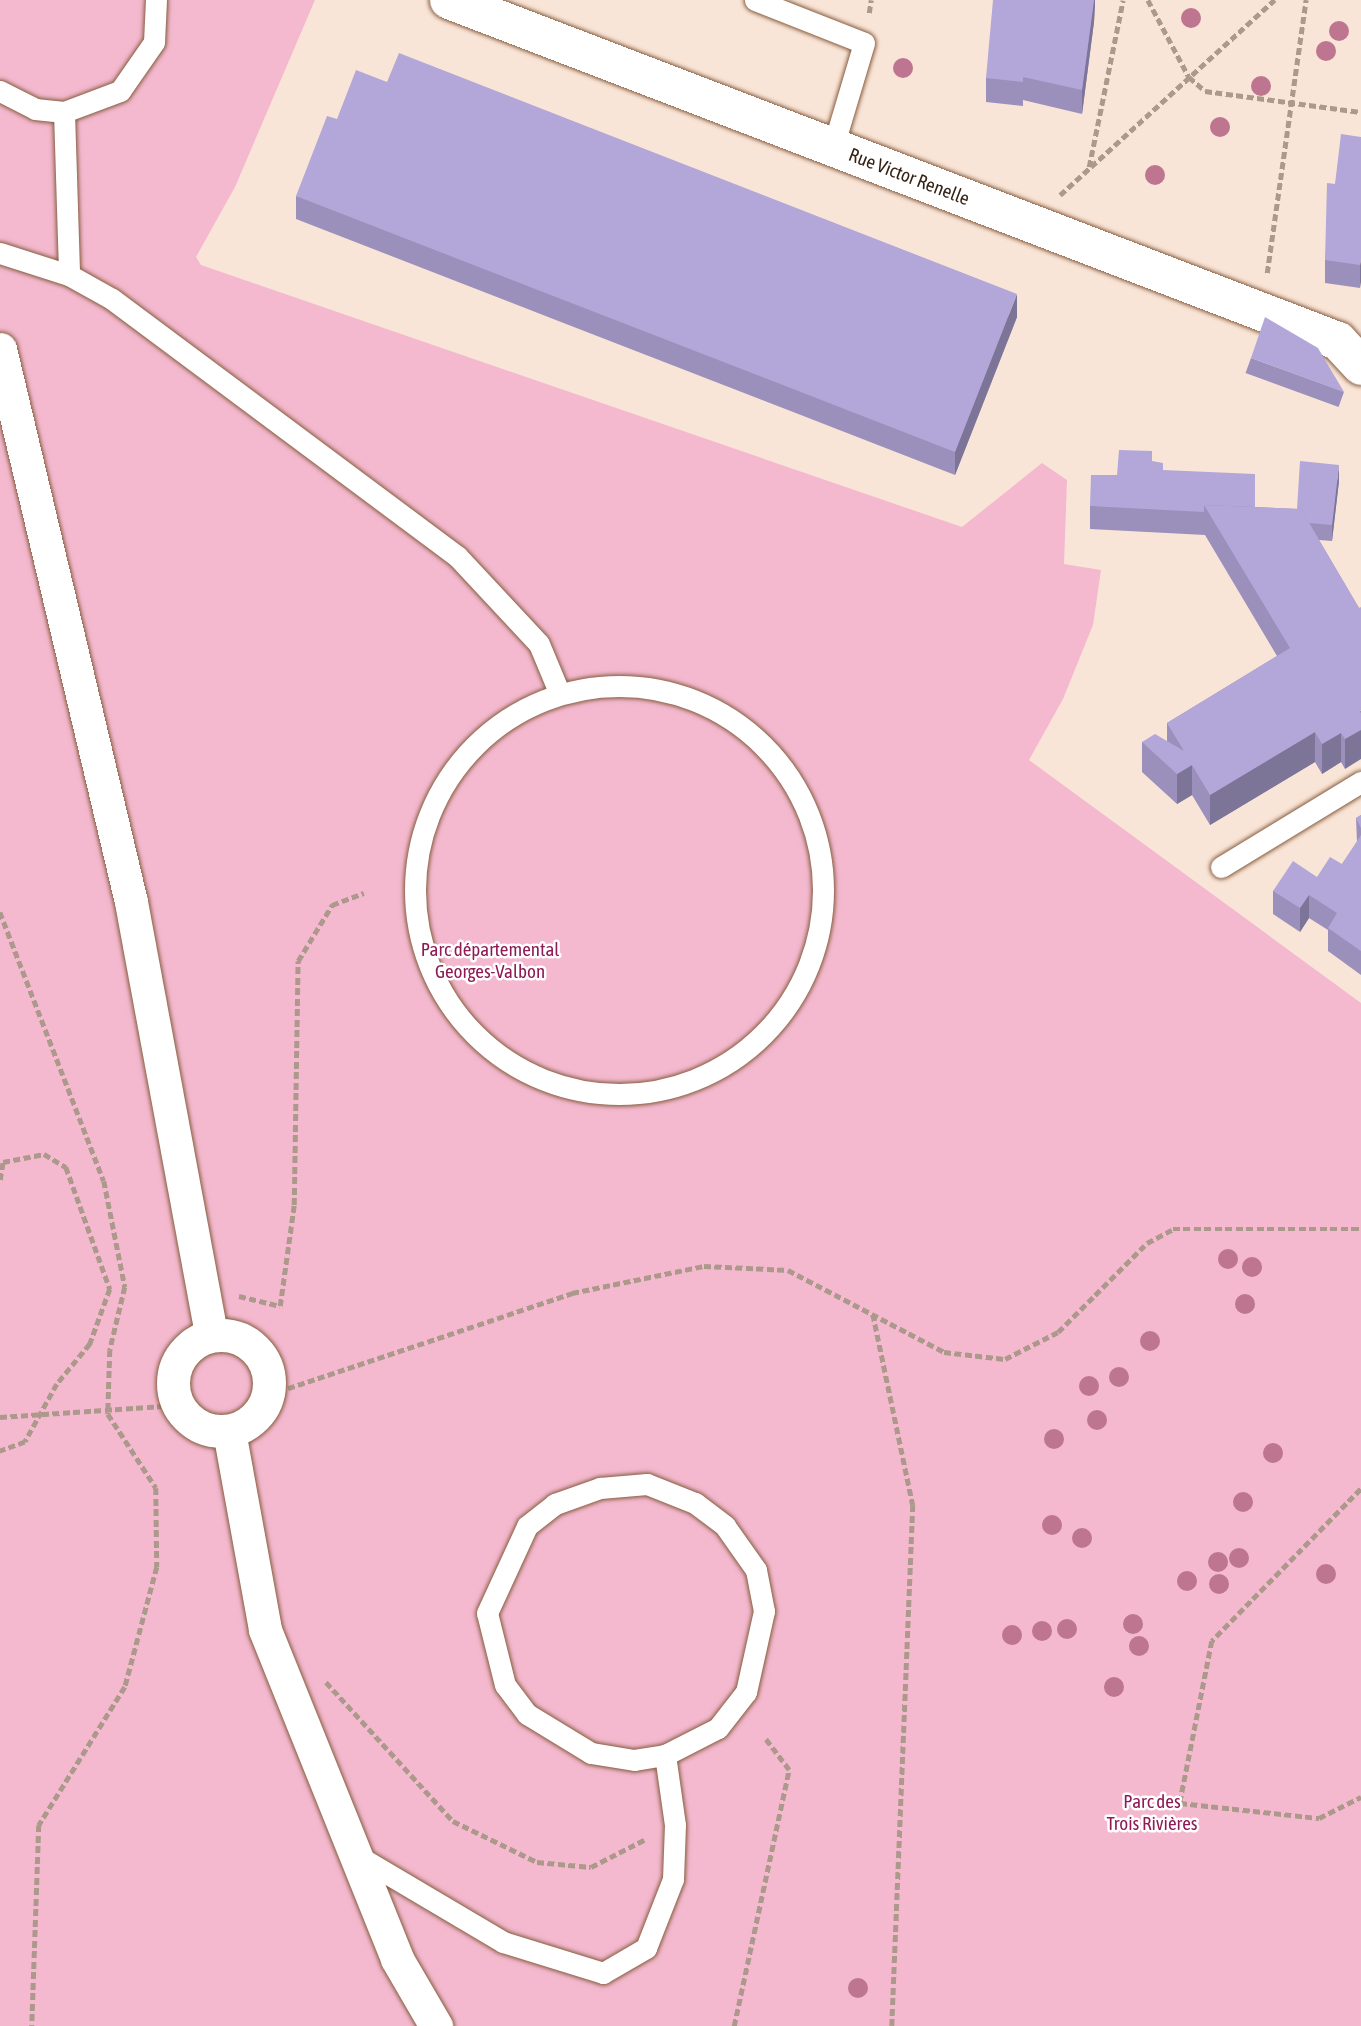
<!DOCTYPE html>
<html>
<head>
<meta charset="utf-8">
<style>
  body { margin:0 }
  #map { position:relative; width:1361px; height:2026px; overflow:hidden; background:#f9e5d7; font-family:"Asap Condensed",sans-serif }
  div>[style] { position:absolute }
  .green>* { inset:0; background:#f4b9cf }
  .path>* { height:4.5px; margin-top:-2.25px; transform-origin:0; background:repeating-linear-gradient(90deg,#ac998b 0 7px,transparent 0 10.5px) }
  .roads { filter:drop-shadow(0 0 2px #875c3e) drop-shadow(0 0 2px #875c3e) }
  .service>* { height:21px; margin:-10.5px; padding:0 10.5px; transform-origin:10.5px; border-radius:10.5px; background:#fff }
  .service>.ring { margin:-10.5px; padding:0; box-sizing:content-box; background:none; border:21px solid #fff; border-radius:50% }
  .pedestrian>* { height:33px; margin:-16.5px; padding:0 16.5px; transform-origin:16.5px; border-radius:16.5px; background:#fff }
  .pedestrian>.ring { margin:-16.5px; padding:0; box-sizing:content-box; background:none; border:33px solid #fff; border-radius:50% }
  .minor>* { height:38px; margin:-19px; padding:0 19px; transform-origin:19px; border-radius:19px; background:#fff }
  .trees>* { width:20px; height:20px; margin:-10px; border-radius:50%; background:#be7590 }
  .wall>* { inset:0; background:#9a90bb; transform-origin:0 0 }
  .shaded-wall>* { inset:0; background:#7d7598 }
  .building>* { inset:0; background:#b3a7d9 }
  span { translate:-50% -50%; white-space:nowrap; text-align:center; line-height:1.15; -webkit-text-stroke:5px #fff; paint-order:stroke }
  .street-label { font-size:19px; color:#352316 }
  .park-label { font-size:19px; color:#8e1a56 }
</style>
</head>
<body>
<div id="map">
  <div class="green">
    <i style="clip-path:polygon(0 0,315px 0,235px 187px,196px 257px,201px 265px,962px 527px,1042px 463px,1067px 480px,1064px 564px,1101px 570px,1093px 625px,1063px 699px,1029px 760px,1361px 1003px,1361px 2026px,0 2026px)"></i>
  </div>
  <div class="path">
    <i style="left:1148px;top:0;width:87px;rotate:62deg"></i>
    <i style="left:1189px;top:77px;width:21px;rotate:41deg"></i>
    <i style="left:1205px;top:91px;width:157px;rotate:7.7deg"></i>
    <i style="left:869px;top:13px;width:13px;rotate:-81deg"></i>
    <i style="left:1089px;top:167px;width:170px;rotate:-78.5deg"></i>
    <i style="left:1060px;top:195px;width:290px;rotate:-42.3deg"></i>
    <i style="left:1267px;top:273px;width:276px;rotate:-81.9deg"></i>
    <i style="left:0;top:912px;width:288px;rotate:68.9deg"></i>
    <i style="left:104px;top:1181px;width:108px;rotate:78.8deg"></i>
    <i style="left:125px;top:1287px;width:65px;rotate:103.4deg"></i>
    <i style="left:110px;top:1350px;width:64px;rotate:91.8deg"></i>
    <i style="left:108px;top:1414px;width:88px;rotate:57deg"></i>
    <i style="left:156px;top:1488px;width:79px;rotate:89.3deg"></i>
    <i style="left:157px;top:1567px;width:124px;rotate:104.9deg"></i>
    <i style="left:125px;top:1687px;width:163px;rotate:121.9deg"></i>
    <i style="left:39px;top:1825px;width:201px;rotate:92deg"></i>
    <i style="left:0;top:1180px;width:18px;rotate:-81deg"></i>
    <i style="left:3px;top:1162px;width:42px;rotate:-11deg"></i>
    <i style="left:44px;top:1154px;width:26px;rotate:31deg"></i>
    <i style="left:66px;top:1167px;width:130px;rotate:70.2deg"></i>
    <i style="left:110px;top:1289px;width:59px;rotate:110deg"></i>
    <i style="left:90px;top:1344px;width:52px;rotate:129.5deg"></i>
    <i style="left:57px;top:1384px;width:66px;rotate:118.9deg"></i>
    <i style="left:25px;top:1442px;width:27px;rotate:160deg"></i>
    <i style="left:239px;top:1296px;width:42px;rotate:13.7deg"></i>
    <i style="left:280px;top:1306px;width:102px;rotate:-82.1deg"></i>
    <i style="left:294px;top:1205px;width:244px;rotate:-89.1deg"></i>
    <i style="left:298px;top:961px;width:66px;rotate:-58.7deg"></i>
    <i style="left:332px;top:905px;width:34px;rotate:-21deg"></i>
    <i style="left:873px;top:1314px;width:195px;rotate:78.2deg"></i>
    <i style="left:913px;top:1505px;width:521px;rotate:92.31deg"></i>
    <i style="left:268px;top:1395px;width:321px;rotate:-18.5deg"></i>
    <i style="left:572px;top:1293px;width:135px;rotate:-11.6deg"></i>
    <i style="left:704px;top:1266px;width:84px;rotate:2.7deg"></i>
    <i style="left:788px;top:1270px;width:176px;rotate:27.7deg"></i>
    <i style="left:944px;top:1352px;width:61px;rotate:6.5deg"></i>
    <i style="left:1005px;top:1359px;width:59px;rotate:-27deg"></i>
    <i style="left:1058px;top:1332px;width:126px;rotate:-45deg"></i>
    <i style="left:1147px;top:1243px;width:30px;rotate:-28deg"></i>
    <i style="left:1173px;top:1229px;width:188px"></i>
    <i style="left:0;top:1417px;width:178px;rotate:-3.9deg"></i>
    <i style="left:1361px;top:1489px;width:213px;rotate:134.4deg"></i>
    <i style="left:1212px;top:1641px;width:165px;rotate:101.2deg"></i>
    <i style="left:1180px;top:1803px;width:140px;rotate:6.2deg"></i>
    <i style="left:1319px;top:1818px;width:47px;rotate:-26.6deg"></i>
    <i style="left:326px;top:1682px;width:188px;rotate:47.6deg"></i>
    <i style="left:453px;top:1821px;width:93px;rotate:26deg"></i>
    <i style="left:537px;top:1862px;width:54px;rotate:5.3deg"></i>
    <i style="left:591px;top:1867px;width:62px;rotate:-27deg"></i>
    <i style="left:734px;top:2026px;width:262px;rotate:-77.9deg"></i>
    <i style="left:789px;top:1770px;width:41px;rotate:-127.1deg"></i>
  </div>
  <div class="roads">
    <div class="service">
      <i style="left:755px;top:0;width:117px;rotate:21.5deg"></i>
      <i style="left:864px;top:43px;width:109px;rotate:106.6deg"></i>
      <i style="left:0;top:91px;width:39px;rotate:27deg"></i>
      <i style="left:35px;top:109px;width:29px;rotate:6deg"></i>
      <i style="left:64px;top:112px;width:60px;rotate:-20.6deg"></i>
      <i style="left:120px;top:91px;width:60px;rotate:-55.2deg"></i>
      <i style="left:154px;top:42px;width:42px;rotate:-87.3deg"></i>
      <i style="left:64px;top:112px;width:163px;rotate:88.2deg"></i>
      <i style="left:0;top:253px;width:72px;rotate:17.7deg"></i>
      <i style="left:69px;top:275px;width:49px;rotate:29.2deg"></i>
      <i style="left:112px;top:299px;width:430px;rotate:36.7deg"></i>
      <i style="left:457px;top:556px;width:120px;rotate:47deg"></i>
      <i style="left:539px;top:644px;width:52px;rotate:67.4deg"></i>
      <i class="ring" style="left:415px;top:686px;width:387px;height:387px"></i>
      <i style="left:1221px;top:867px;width:164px;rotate:-31.3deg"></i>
      <i style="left:356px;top:1855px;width:171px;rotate:30.6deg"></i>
      <i style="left:503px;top:1942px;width:105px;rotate:17.2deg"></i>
      <i style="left:603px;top:1973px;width:50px;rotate:-30.2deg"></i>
      <i style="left:646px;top:1948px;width:74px;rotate:-68.6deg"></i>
      <i style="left:673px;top:1879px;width:54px;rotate:-87.9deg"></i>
      <i style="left:675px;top:1825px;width:71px;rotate:-98.1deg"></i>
      <i style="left:665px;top:1755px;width:31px;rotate:171deg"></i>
      <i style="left:634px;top:1760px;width:44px;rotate:-170.8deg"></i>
      <i style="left:591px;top:1753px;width:75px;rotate:-148.6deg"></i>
      <i style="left:527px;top:1714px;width:36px;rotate:-127deg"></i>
      <i style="left:505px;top:1685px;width:74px;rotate:-104deg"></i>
      <i style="left:487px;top:1613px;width:96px;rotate:-65.3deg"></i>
      <i style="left:527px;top:1526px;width:36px;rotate:-38deg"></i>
      <i style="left:555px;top:1504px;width:48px;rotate:-19.6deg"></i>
      <i style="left:600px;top:1488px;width:47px;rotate:-4.9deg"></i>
      <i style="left:647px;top:1484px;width:52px;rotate:21.6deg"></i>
      <i style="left:695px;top:1503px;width:38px;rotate:37deg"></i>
      <i style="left:725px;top:1526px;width:54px;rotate:54.8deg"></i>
      <i style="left:756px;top:1570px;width:42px;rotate:79deg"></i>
      <i style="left:764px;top:1611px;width:83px;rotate:102.5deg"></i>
      <i style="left:746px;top:1692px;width:46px;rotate:127.9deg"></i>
      <i style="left:718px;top:1728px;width:59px;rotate:153deg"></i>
    </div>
    <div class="pedestrian">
      <i style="left:0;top:349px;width:568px;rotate:76.67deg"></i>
      <i style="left:131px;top:902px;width:440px;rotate:79.5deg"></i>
      <i class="ring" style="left:173px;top:1335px;width:63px;height:63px"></i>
      <i style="left:229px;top:1431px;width:202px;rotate:79.7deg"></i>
      <i style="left:265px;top:1630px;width:354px;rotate:68.1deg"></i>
      <i style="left:397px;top:1959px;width:78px;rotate:59.8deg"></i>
    </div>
    <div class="minor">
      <i style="left:449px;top:0;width:952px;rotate:20.99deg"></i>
      <i style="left:1338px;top:341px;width:34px;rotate:47deg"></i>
    </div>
  </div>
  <div class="trees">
    <i style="left:1191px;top:18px"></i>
    <i style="left:1339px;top:31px"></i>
    <i style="left:1326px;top:51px"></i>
    <i style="left:903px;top:68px"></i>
    <i style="left:1261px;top:86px"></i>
    <i style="left:1220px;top:127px"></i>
    <i style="left:1155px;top:175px"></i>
    <i style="left:1228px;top:1259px"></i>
    <i style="left:1252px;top:1267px"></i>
    <i style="left:1245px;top:1304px"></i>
    <i style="left:1150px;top:1341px"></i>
    <i style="left:1119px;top:1377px"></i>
    <i style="left:1089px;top:1386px"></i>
    <i style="left:1097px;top:1420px"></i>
    <i style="left:1054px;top:1439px"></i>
    <i style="left:1273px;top:1453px"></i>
    <i style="left:1243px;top:1502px"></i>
    <i style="left:1052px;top:1525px"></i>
    <i style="left:1082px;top:1538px"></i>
    <i style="left:1239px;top:1558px"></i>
    <i style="left:1218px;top:1562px"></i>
    <i style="left:1326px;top:1574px"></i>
    <i style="left:1187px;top:1581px"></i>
    <i style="left:1219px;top:1584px"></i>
    <i style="left:1133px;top:1624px"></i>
    <i style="left:1067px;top:1629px"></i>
    <i style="left:1042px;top:1631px"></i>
    <i style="left:1012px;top:1635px"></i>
    <i style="left:1139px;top:1646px"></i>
    <i style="left:1114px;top:1687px"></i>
    <i style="left:858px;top:1988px"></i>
  </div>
  <div class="wall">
    <i style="clip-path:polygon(1095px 0,1094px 22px,1082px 114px,1023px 100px,1023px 106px,986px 102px,986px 78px)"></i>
    <i style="clip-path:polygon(1361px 137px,1360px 288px,1325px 283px,1325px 260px,1335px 184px)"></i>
    <i style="clip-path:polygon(296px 196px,1017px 317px,955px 475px,296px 219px)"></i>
    <i style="left:1251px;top:358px;width:99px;height:16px;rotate:20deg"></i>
    <i style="clip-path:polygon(1152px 462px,1163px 470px,1255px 507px,1297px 509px,1339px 481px,1332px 541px,1319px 540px,1359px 608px,1345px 769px,1341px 762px,1322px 774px,1315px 762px,1210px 825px,1192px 795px,1177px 804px,1142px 772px,1142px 742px,1167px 741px,1167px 723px,1277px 656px,1205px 535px,1090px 529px,1090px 506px,1117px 475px)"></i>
    <i style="clip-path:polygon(1361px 815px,1361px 975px,1328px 951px,1328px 930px,1309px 918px,1300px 932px,1273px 914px,1273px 891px,1317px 877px,1342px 864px,1357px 842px,1356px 818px)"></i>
  </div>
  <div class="shaded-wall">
    <i style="clip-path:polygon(1094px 0,1095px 0,1095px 5px,1094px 22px,1082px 114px,1082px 90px)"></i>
    <i style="clip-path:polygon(1361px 259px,1361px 282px,1360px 288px,1360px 265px)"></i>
    <i style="clip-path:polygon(1017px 294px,1017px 317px,955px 475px,955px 452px)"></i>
    <i style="clip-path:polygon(1339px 465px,1339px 481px,1332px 541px,1332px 525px)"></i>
    <i style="clip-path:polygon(1361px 710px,1361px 759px,1345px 769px,1345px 739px)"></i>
    <i style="clip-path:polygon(1315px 732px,1315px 762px,1210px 825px,1210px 795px)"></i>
    <i style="clip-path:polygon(1341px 733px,1341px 762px,1322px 774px,1322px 744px)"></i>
    <i style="clip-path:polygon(1192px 765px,1192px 795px,1177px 804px,1177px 774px)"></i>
    <i style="clip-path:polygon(1309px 895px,1309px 918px,1300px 932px,1300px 908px)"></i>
  </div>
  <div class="building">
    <i style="clip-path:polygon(993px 0,1094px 0,1082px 90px,1023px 77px,1023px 82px,986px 78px)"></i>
    <i style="clip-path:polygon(399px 53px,1017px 294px,955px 452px,296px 196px,327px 116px,337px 119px,356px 70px,387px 82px)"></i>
    <i style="clip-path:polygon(1341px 134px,1361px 137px,1361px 259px,1360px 265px,1325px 260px,1327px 183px,1335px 184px)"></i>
    <i style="clip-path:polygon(1265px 317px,1318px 348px,1344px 392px,1251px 358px)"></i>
    <i style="clip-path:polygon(1119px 450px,1152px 451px,1152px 461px,1163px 463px,1163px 470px,1255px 474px,1255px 507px,1204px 505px,1204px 512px,1090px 506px,1091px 475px,1117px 475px)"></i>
    <i style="clip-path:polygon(1300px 461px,1339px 465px,1332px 525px,1309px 523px,1301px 509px,1297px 509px)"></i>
    <i style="clip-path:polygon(1204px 505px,1301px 509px,1359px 608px,1361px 607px,1361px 710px,1360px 711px,1361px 713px,1361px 730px,1345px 739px,1341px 733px,1322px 744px,1315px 732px,1210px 795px,1192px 765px,1177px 774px,1142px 742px,1155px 734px,1184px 751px,1167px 723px,1290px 648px)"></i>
    <i style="clip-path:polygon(1361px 815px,1361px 828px,1356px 818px)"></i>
    <i style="clip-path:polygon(1361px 835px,1361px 951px,1328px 928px,1337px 913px,1309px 895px,1300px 908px,1273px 891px,1293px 861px,1317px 877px,1330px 857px,1342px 864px)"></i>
  </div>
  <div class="street-label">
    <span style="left:909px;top:177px;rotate:21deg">Rue Victor Renelle</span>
  </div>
  <div class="park-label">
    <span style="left:490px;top:961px">Parc départemental<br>Georges-Valbon</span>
    <span style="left:1152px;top:1813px">Parc des<br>Trois Rivières</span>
  </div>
</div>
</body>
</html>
